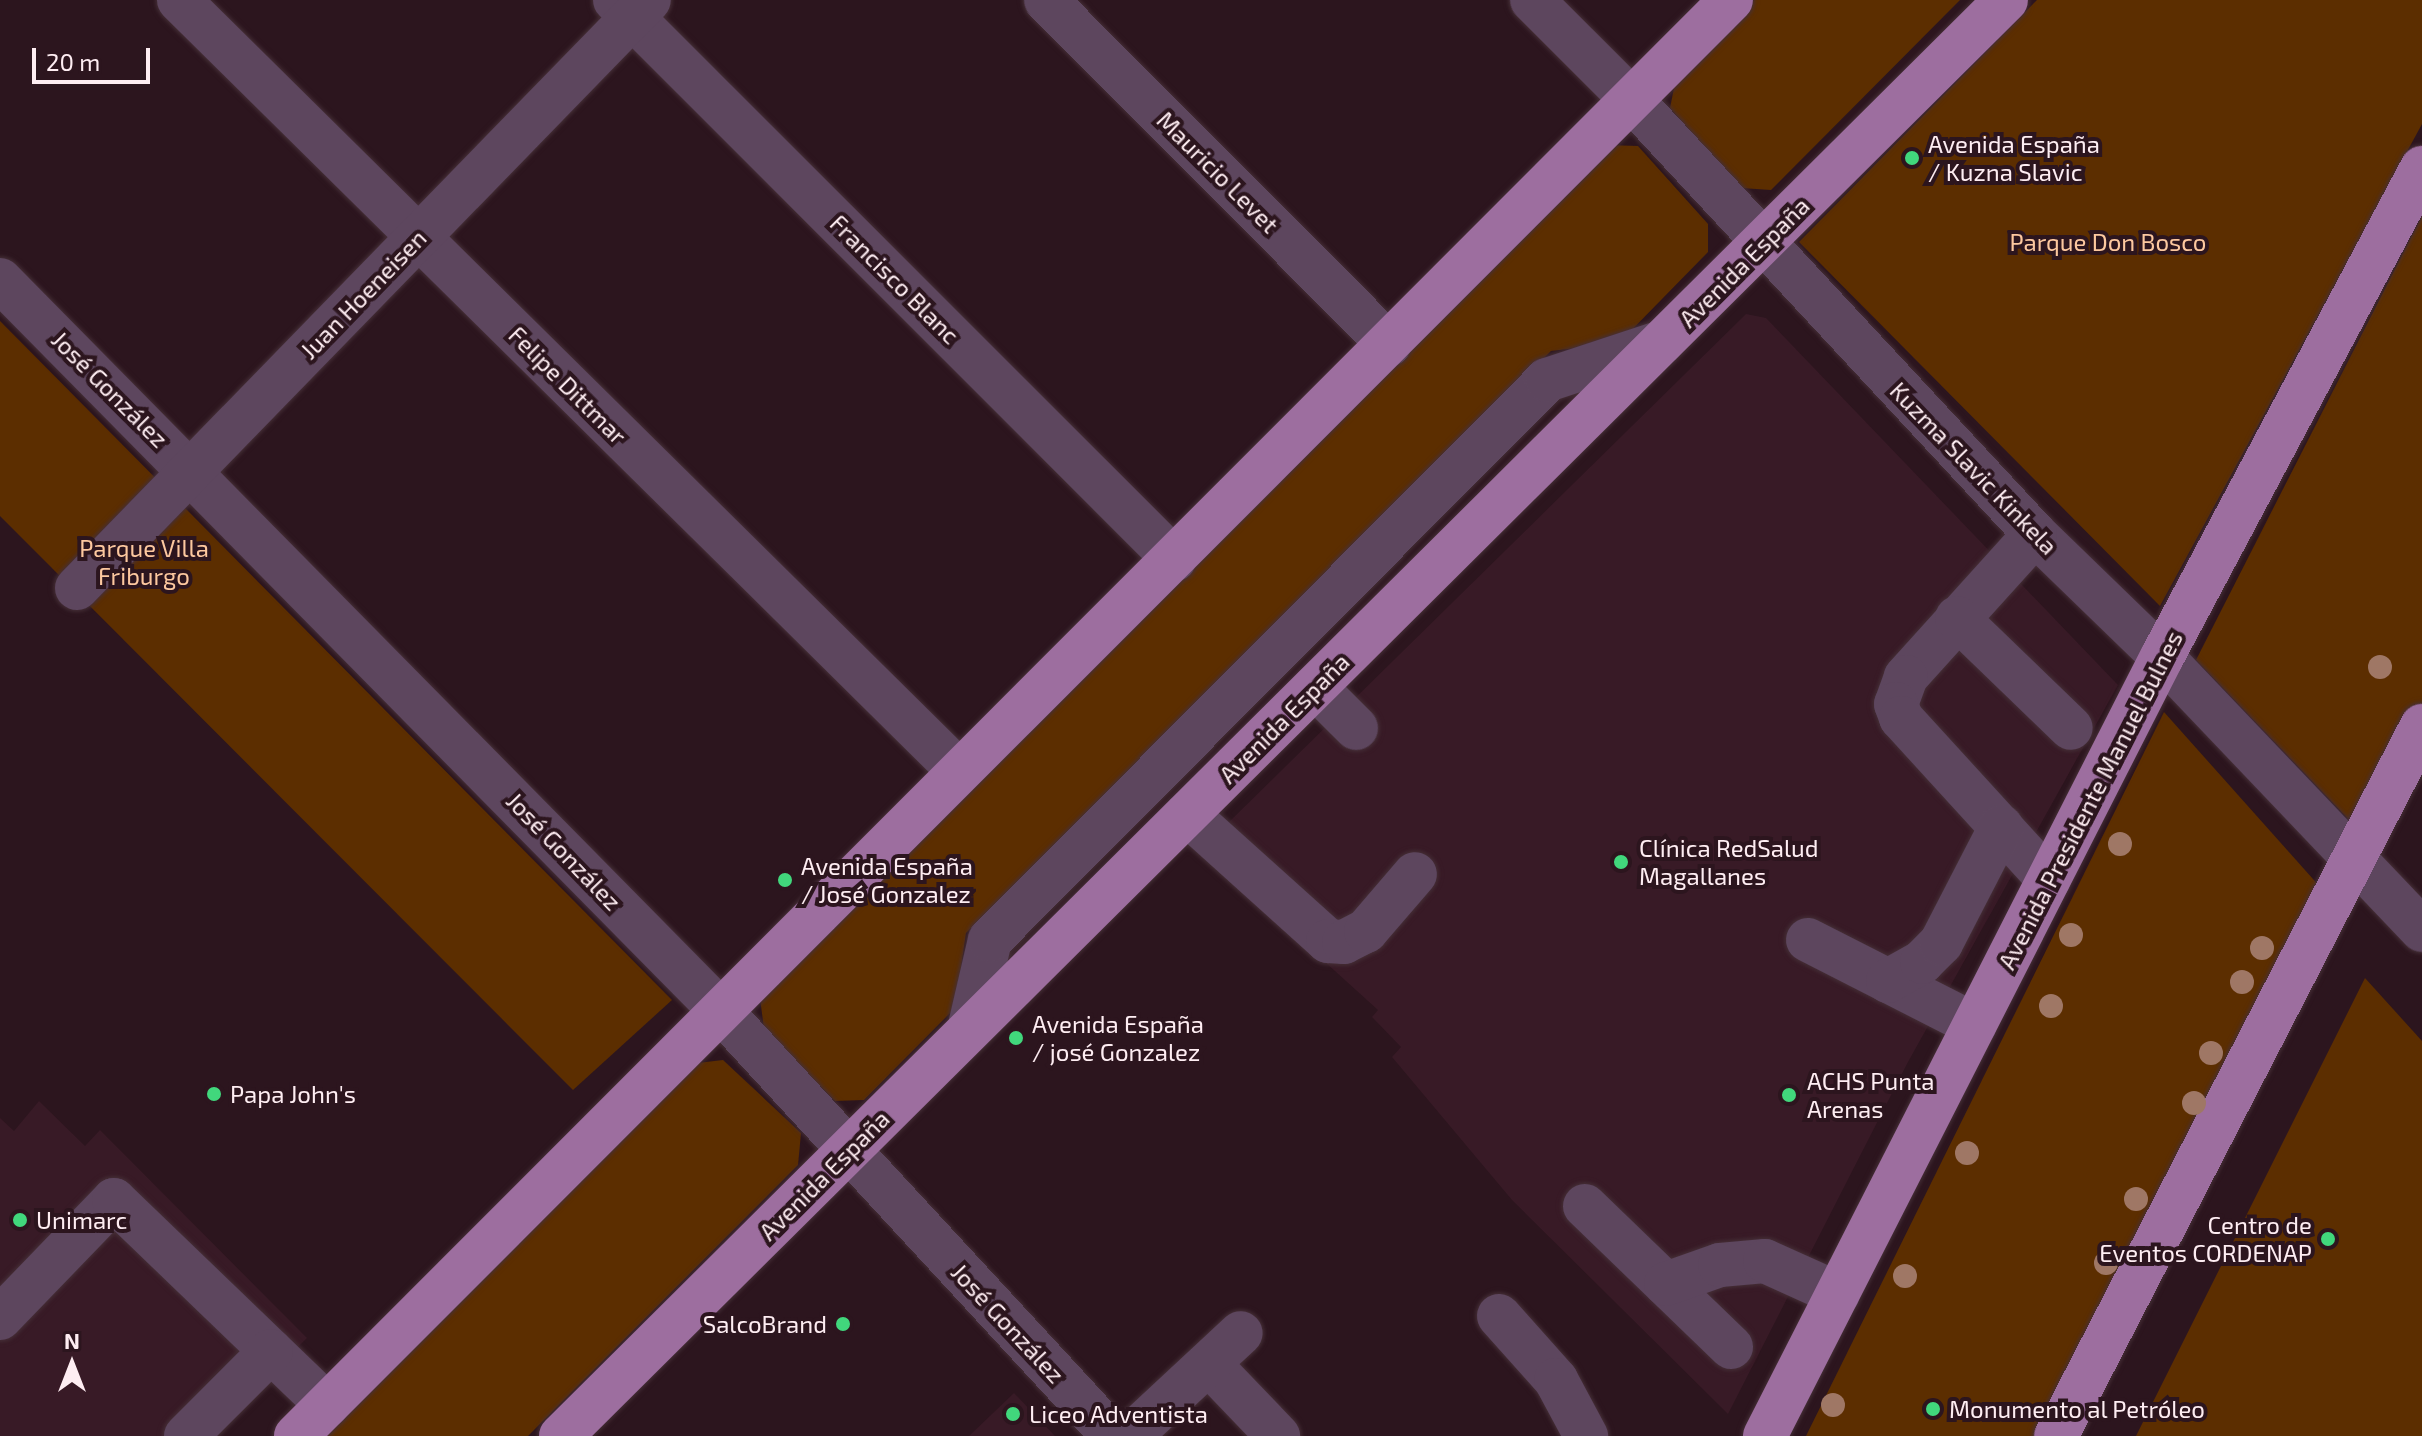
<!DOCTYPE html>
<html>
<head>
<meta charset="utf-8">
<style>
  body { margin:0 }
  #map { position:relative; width:2422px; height:1436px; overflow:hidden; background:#2c151e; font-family:"Exo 2",sans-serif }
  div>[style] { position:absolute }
  .built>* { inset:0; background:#381a26 }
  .green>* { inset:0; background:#5c2e00 }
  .roads { filter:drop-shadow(0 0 2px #452f37) drop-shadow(0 0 2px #452f37) }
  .minor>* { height:44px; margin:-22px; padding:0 22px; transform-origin:22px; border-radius:22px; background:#5d465e }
  .major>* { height:44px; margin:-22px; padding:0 22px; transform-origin:22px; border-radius:22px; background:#9d6e9f }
  .trees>* { width:24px; height:24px; margin:-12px; border-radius:50%; background:#9f7765 }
  .dots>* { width:22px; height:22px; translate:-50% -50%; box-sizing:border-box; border:4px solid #2c151e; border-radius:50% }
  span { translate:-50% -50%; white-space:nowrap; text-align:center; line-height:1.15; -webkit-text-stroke:8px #2c151e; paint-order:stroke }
  .poi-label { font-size:24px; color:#feedf2 }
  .left { translate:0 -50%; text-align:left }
  .right { translate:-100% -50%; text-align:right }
  .street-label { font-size:24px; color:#feedf2 }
  .park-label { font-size:24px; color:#fdc89f }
  .north { position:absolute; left:32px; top:1324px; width:80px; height:80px; -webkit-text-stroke:6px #2c151e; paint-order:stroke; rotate:0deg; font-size:22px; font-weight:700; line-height:32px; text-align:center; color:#feedf2 }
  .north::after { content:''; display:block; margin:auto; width:28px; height:36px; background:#feedf2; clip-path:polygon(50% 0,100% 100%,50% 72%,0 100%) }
  .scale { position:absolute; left:32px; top:48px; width:118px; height:36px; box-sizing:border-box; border:4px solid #feedf2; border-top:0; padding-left:10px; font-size:24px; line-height:28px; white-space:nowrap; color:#feedf2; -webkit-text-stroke:6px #2c151e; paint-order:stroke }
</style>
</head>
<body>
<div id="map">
  <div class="built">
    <i style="clip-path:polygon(1746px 314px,1766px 318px,2118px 685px,1908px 1062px,1728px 1414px,1512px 1200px,1392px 1057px,1401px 1047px,1372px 1017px,1378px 1010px,1221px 868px,1223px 833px,1230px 821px)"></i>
    <i style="clip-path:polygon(39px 1101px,85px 1146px,100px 1130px,307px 1338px,208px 1436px,0 1436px,0 1118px,14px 1131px)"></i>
    <i style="clip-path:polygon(1014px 1393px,1055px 1436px,969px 1436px)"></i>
  </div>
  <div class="green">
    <i style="clip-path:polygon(1754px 0,1960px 0,1771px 190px,1741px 188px,1670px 108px,1676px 78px)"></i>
    <i style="clip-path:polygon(2037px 0,2422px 0,2422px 124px,2160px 606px,1799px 242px)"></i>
    <i style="clip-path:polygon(1607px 145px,1638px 146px,1708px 224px,1708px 252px,1619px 343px,1551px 351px,966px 933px,955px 1008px,864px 1100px,835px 1101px,764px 1029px,760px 998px)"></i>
    <i style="clip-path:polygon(2422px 216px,2422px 767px,2379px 851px,2196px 660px)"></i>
    <i style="clip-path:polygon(0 321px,672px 1000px,573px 1090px,0 516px)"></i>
    <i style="clip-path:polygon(2164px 712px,2321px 888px,2046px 1436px,1806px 1436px)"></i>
    <i style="clip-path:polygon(2365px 978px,2422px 1041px,2422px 1436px,2136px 1436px)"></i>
    <i style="clip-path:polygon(723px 1060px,801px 1133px,798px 1165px,528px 1436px,319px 1436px,689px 1064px)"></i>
  </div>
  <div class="roads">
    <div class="minor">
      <i style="left:179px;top:0;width:1094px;rotate:44.67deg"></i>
      <i style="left:615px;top:0;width:791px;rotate:45deg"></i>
      <i style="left:1046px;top:0;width:486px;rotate:45.1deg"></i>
      <i style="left:1532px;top:0;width:137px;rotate:45deg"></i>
      <i style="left:1629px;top:97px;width:596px;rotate:47.11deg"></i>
      <i style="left:2035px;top:534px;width:177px;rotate:44.1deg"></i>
      <i style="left:2162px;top:657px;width:377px;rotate:46.4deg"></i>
      <i style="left:0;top:280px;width:1024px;rotate:45.4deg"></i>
      <i style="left:719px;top:1009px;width:581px;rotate:47.3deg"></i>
      <i style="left:2035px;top:534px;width:193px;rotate:132.1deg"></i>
      <i style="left:1906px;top:677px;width:29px;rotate:110deg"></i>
      <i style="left:1896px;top:704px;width:15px;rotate:70deg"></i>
      <i style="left:1901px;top:718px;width:219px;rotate:47.6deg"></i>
      <i style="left:77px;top:588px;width:820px;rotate:-45.79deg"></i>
      <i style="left:1957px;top:618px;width:158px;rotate:44deg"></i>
      <i style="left:1315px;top:687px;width:58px;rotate:45deg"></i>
      <i style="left:1187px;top:814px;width:190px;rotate:42deg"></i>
      <i style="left:1328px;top:941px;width:16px;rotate:4deg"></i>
      <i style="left:1344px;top:942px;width:25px;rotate:-27deg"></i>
      <i style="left:1366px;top:931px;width:75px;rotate:-49.3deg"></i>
      <i style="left:1808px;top:940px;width:187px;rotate:27deg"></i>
      <i style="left:1888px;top:981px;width:39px;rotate:-29deg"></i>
      <i style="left:1922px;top:962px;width:27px;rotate:-45deg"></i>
      <i style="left:1941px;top:943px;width:131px;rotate:-62.7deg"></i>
      <i style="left:969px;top:1030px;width:92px;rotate:-76.9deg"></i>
      <i style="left:990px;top:940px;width:790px;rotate:-45.15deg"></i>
      <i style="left:1547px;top:380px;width:121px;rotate:-18.3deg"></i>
      <i style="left:1585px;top:1206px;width:203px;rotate:44deg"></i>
      <i style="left:1666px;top:1284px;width:57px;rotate:-19.4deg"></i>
      <i style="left:1720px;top:1265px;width:45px;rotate:-5.1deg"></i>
      <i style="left:1765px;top:1261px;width:80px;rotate:24.3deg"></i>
      <i style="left:1499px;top:1316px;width:86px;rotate:48.3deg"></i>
      <i style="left:1556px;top:1380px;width:64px;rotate:61.8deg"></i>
      <i style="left:0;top:1318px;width:164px;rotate:-46deg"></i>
      <i style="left:114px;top:1200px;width:296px;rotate:43.9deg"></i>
      <i style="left:1209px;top:1364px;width:100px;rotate:46.2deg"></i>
      <i style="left:186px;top:1436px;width:120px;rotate:-45deg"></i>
      <i style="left:1130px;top:1436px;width:151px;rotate:-42.9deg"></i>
    </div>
    <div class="major">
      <i style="left:296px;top:1436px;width:2030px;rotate:-45.02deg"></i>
      <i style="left:561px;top:1436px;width:2037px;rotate:-44.82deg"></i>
      <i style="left:1765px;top:1436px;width:874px;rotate:-63deg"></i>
      <i style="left:2162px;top:657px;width:554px;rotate:-62deg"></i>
      <i style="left:2056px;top:1436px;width:799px;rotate:-62.73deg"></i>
    </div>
  </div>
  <div class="trees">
    <i style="left:2380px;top:667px"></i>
    <i style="left:2120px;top:844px"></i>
    <i style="left:2071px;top:935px"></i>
    <i style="left:2262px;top:948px"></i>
    <i style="left:2242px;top:982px"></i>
    <i style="left:2051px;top:1006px"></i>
    <i style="left:2211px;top:1053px"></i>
    <i style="left:2194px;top:1103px"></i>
    <i style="left:1967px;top:1153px"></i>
    <i style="left:2136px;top:1199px"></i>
    <i style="left:2106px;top:1263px"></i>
    <i style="left:1905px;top:1276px"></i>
    <i style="left:1833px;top:1405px"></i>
  </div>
  <div class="dots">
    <i style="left:1912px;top:158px;background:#41d77c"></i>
    <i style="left:1621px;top:862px;background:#41d77c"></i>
    <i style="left:785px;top:880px;background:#41d77c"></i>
    <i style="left:1016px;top:1038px;background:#41d77c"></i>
    <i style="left:214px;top:1094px;background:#41d77c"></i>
    <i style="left:1789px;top:1095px;background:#41d77c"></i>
    <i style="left:20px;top:1220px;background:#41d77c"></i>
    <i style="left:2328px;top:1239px;background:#41d77c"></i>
    <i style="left:843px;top:1324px;background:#41d77c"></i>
    <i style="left:1933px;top:1409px;background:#41d77c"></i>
    <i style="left:1013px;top:1414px;background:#41d77c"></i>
  </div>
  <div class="poi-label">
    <span class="left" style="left:1928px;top:158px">Avenida España<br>/ Kuzna Slavic</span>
    <span class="left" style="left:1639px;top:862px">Clínica RedSalud<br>Magallanes</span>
    <span class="left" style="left:801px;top:880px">Avenida España<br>/ José Gonzalez</span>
    <span class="left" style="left:1032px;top:1038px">Avenida España<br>/ josé Gonzalez</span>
    <span class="left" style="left:1807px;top:1095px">ACHS Punta<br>Arenas</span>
    <span class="left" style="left:230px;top:1094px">Papa John's</span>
    <span class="left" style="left:36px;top:1220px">Unimarc</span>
    <span class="right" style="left:2312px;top:1239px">Centro de<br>Eventos CORDENAP</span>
    <span class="right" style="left:827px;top:1324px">SalcoBrand</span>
    <span class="left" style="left:1949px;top:1409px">Monumento al Petróleo</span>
    <span class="left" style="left:1029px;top:1414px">Liceo Adventista</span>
  </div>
  <div class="street-label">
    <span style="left:1218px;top:172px;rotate:45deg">Mauricio Levet</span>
    <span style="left:1744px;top:262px;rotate:-45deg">Avenida España</span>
    <span style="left:895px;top:279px;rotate:45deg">Francisco Blanc</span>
    <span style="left:363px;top:294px;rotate:-46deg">Juan Hoeneisen</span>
    <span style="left:568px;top:385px;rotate:45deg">Felipe Dittmar</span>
    <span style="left:110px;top:389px;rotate:45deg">José González</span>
    <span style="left:1974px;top:468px;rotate:46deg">Kuzma Slavic Kinkela</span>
    <span style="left:1284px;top:718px;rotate:-45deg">Avenida España</span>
    <span style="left:2090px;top:800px;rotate:-63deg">Avenida Presidente Manuel Bulnes</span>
    <span style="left:564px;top:851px;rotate:46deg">José González</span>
    <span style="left:824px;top:1175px;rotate:-45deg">Avenida España</span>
    <span style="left:1008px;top:1323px;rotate:47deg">José González</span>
  </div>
  <div class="park-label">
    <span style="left:2108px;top:242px">Parque Don Bosco</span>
    <span style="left:144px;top:562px">Parque Villa<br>Friburgo</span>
  </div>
  <div class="north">N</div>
  <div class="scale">20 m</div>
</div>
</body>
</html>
